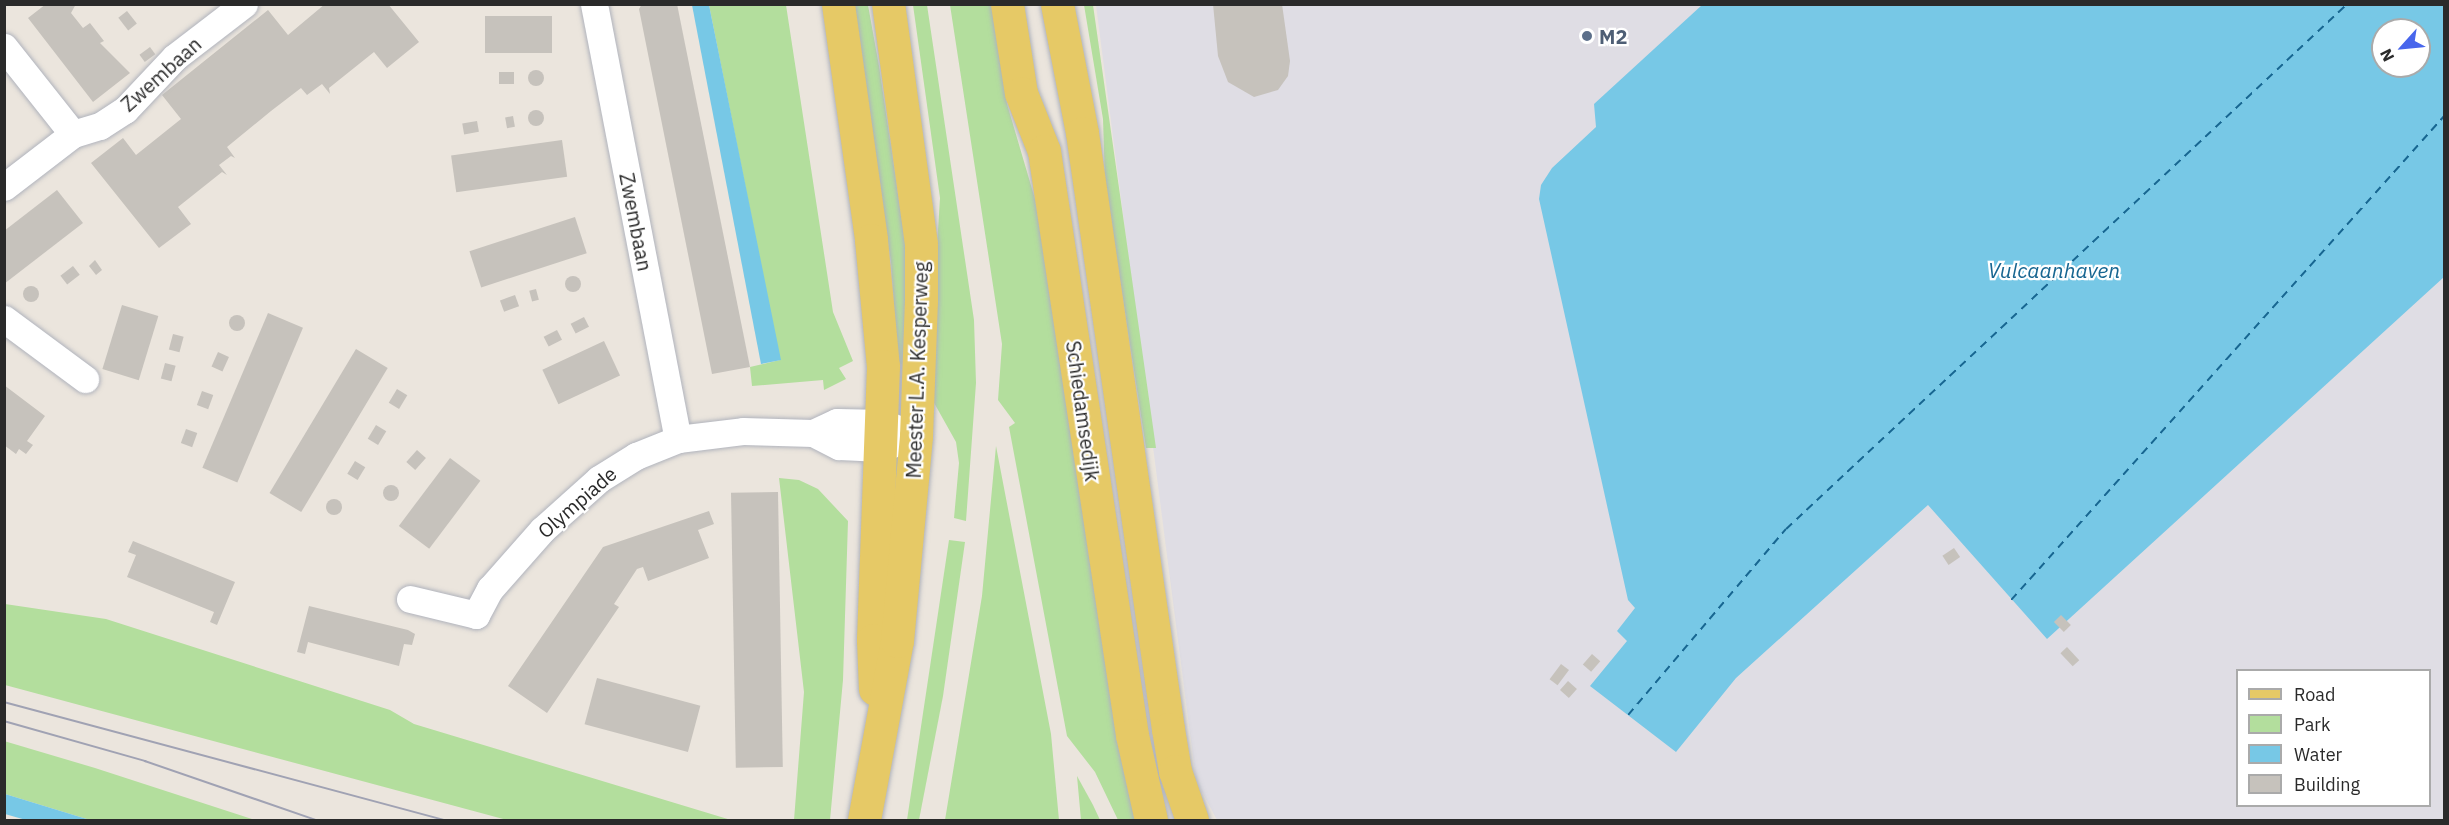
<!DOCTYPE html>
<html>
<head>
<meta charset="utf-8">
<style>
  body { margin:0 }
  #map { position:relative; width:2449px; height:825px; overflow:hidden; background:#ebe5dd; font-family:"IBM Plex Sans",sans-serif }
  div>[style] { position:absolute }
  .industrial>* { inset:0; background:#dfdde4 }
  .green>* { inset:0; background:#b3de9d }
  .water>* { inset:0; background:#77c8e6 }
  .ferry>* { height:1.5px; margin-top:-0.75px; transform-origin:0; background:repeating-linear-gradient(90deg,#176691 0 8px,transparent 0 14px) }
  .building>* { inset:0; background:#c6c2bc; transform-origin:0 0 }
  .round { border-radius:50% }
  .roads { filter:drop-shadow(0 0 2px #b0b3bc) drop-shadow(0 0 2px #b0b3bc) }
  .minor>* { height:27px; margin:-13.5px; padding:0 13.5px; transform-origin:13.5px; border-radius:13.5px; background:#fff }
  .major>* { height:33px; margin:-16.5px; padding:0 16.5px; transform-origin:16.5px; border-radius:16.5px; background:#e6c966 }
  .tram>* { height:1.5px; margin:-0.75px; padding:0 0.75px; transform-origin:0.75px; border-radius:0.75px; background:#a0a2b3 }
  .dots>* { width:16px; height:16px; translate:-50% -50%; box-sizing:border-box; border:3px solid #fff; border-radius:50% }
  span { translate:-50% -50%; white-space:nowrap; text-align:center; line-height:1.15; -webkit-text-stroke:4.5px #fff; paint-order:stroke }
  .service-label { font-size:20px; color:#4e5e75; font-weight:700 }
  .left { translate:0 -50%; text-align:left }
  .street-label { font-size:20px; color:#2a2a2a }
  .water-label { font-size:21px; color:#176691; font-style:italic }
  .frame { position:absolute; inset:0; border:6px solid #2a2a2a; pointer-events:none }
  .legend { position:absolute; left:2236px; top:669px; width:195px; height:138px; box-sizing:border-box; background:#fff; border:2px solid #aaa; margin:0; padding:8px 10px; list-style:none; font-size:18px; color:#2a2a2a }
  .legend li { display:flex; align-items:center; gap:12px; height:30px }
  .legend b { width:30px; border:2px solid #aaa }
  .north { position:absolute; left:2371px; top:18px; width:60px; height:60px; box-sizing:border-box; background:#fff; border:2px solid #aaa; border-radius:50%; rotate:243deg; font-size:16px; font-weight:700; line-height:24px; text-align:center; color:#2a2a2a }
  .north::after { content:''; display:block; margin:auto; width:21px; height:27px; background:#4866ec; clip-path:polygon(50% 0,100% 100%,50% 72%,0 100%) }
</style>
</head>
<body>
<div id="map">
  <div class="industrial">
    <i style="clip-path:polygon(evenodd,1096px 5px,2444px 5px,2444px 820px,1217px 820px,1196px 780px,1096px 5px,2383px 30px,2419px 30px,2419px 66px,2383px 66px,2383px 30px,1096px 5px,2238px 670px,2430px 670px,2430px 806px,2238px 806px,2238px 670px)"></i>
  </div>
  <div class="green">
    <i style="clip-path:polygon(709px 5px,786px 5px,833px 312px,853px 361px,839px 368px,846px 379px,824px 390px,823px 380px,752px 386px,750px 367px,780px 360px)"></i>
    <i style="clip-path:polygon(853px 5px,868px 5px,879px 66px,906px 248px,907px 368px,898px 362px,891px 262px)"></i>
    <i style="clip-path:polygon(913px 5px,927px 5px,974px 320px,976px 383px,966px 521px,954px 518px,959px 463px,956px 442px,928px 392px,940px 198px)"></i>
    <i style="clip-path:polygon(950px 5px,992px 5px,1007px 104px,1035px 199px,1142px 820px,1118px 820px,1095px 772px,1067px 736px,1009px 427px,1015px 423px,998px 400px,1002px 344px)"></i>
    <i style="clip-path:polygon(1084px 5px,1093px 5px,1156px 448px,1146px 448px,1105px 182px,1103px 119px)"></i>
    <i style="clip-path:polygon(996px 446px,1051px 734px,1059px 820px,945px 820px,982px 596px)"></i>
    <i style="clip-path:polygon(779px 478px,799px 480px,818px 489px,848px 521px,843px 680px,830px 820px,794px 820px,804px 692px)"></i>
    <i style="clip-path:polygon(949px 540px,965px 542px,943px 696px,919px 820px,907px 820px)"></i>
    <i style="clip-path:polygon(5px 604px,106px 619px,390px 710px,414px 724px,731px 820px,507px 820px,5px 685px)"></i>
    <i style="clip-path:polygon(4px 741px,95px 768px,255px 820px,90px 820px,5px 794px)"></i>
    <i style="clip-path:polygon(1077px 776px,1093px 805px,1100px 820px,1081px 820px)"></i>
  </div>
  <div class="water">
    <i style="clip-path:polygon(692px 5px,709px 5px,781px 360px,761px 364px)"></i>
    <i style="clip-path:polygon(evenodd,1702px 5px,2444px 5px,2444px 277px,2047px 639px,1928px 505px,1736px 678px,1676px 752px,1590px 686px,1627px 641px,1617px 631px,1635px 608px,1628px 600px,1539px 199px,1541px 185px,1552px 168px,1596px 127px,1594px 104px,1702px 5px,2383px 30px,2419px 30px,2419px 66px,2383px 66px,2383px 30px)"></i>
    <i style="clip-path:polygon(5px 794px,90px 820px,26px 820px,5px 814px)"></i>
  </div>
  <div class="ferry">
    <i style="left:2011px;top:600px;width:649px;rotate:-48.18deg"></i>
    <i style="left:1628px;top:715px;width:244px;rotate:-49.7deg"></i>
    <i style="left:1786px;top:529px;width:768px;rotate:-43.1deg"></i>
  </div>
  <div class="building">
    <i style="clip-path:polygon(46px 4px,76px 4px,71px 13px,83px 28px,90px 23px,104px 41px,100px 43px,130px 73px,93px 102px,28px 18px)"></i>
    <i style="clip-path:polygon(325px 4px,388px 4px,419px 42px,387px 68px,374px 52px,329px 88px,330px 94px,322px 84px,307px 95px,301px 88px,271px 111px,227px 147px,235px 158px,231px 156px,219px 165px,227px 175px,222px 172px,178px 207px,191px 224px,159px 248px,91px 163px,123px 138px,136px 155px,181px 119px,162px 95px,268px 10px,288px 35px)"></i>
    <i style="clip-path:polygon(642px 4px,677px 4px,750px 367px,712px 374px,639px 9px)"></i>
    <i style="clip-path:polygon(1213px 4px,1282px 4px,1290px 61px,1288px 76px,1278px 90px,1254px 97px,1228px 82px,1218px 56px)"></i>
    <i style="left:127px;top:11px;width:16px;height:11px;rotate:52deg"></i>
    <i style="left:485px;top:16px;width:67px;height:37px"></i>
    <i style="left:150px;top:47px;width:9px;height:13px;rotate:54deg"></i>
    <i class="round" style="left:528px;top:70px;width:16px;height:16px"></i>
    <i style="left:499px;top:72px;width:15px;height:12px"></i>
    <i class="round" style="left:528px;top:110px;width:16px;height:16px"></i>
    <i style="left:513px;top:116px;width:11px;height:8px;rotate:80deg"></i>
    <i style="left:477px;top:121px;width:11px;height:15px;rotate:80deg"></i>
    <i style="left:562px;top:140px;width:37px;height:112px;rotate:82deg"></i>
    <i style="clip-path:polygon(57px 190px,83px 223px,4px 284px,4px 231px)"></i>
    <i style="left:575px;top:217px;width:38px;height:111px;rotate:72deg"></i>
    <i style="clip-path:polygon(95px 260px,102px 270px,96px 275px,89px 266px)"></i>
    <i style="left:73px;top:266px;width:11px;height:16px;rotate:52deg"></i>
    <i class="round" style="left:565px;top:276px;width:16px;height:16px"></i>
    <i class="round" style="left:23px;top:286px;width:16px;height:16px"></i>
    <i style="left:536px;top:289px;width:11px;height:7px;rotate:75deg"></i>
    <i style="left:515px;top:295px;width:12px;height:16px;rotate:70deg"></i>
    <i style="left:122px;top:305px;width:38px;height:67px;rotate:17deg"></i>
    <i style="left:268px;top:313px;width:38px;height:168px;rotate:23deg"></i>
    <i class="round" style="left:229px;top:315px;width:16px;height:16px"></i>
    <i style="left:584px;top:317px;width:11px;height:15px;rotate:63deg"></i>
    <i style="left:557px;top:330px;width:11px;height:15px;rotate:63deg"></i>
    <i style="left:173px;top:334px;width:11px;height:16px;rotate:15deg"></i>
    <i style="left:604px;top:341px;width:38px;height:68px;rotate:65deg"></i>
    <i style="left:356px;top:349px;width:37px;height:168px;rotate:31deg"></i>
    <i style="left:218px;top:352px;width:12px;height:16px;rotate:24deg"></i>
    <i style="left:165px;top:363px;width:11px;height:16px;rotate:15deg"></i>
    <i style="clip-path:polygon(4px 385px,45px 416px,27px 441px,33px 445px,26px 454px,19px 449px,16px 454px,4px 445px)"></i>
    <i style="left:397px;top:389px;width:12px;height:16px;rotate:31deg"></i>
    <i style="left:202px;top:391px;width:12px;height:15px;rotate:20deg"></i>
    <i style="left:376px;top:425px;width:12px;height:16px;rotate:31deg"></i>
    <i style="left:186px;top:429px;width:12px;height:15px;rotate:20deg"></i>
    <i style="left:417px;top:450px;width:12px;height:16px;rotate:42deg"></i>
    <i style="left:450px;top:458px;width:38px;height:85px;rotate:37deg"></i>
    <i style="left:355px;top:461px;width:12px;height:15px;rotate:31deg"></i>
    <i class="round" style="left:383px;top:485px;width:16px;height:16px"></i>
    <i style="left:778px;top:492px;width:275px;height:47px;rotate:89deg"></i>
    <i class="round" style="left:326px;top:499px;width:16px;height:16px"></i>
    <i style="clip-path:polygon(709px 511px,714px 524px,698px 530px,709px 558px,648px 581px,643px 567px,637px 569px,614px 604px,619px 607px,547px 713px,508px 686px,603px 547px)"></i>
    <i style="clip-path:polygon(133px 541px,235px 582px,217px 625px,210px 622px,214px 612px,127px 577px,136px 555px,128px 552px)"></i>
    <i style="left:1954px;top:548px;width:11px;height:14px;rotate:56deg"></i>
    <i style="clip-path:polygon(309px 606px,408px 630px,415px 634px,412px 645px,404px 644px,399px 666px,308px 642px,305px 654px,297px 652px)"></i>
    <i style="left:2061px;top:615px;width:14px;height:10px;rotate:45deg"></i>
    <i style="left:2067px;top:647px;width:18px;height:9px;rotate:47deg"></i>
    <i style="left:1592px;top:654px;width:11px;height:14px;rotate:41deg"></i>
    <i style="left:1561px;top:664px;width:10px;height:19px;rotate:37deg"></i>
    <i style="left:597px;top:678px;width:107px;height:48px;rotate:15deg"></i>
    <i style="left:1568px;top:681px;width:12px;height:12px;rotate:42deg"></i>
  </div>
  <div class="roads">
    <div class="minor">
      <i style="left:594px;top:4px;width:443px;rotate:79.1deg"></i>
      <i style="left:4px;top:47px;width:111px;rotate:51.6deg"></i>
      <i style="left:73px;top:134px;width:87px;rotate:142.5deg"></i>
      <i style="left:73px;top:134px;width:28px;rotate:-17deg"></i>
      <i style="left:100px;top:126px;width:30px;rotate:-33deg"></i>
      <i style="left:125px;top:110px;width:73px;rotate:-46.7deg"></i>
      <i style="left:175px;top:57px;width:87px;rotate:-37.5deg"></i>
      <i style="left:4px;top:319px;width:101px;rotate:36.5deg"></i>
      <i style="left:813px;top:433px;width:26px;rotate:-25deg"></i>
      <i style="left:837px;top:422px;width:47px;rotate:1.2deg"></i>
      <i style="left:884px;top:423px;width:15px;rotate:23deg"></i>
      <i style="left:410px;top:599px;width:68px;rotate:13.6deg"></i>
      <i style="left:476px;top:615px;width:30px;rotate:-62deg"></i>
      <i style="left:490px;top:589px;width:79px;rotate:-48.6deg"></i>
      <i style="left:542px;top:530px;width:76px;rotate:-41.8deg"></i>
      <i style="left:599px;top:479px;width:44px;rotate:-31.9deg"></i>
      <i style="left:636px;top:456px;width:45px;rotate:-22deg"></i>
      <i style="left:678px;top:439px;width:65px;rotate:-7deg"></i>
      <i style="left:743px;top:431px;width:70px;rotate:1.6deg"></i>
      <i style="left:813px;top:433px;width:29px;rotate:27deg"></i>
      <i style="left:839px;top:446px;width:43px;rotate:2.7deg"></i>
      <i style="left:882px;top:448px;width:17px;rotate:-21deg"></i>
    </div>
    <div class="major">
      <i style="left:838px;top:4px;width:238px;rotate:82deg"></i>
      <i style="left:871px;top:240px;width:127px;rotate:84.6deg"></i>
      <i style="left:883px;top:366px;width:274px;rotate:92.1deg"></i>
      <i style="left:873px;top:640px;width:49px;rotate:87.7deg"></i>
      <i style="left:1007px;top:4px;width:90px;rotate:81.1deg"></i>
      <i style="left:1021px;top:93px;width:62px;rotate:68.4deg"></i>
      <i style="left:1044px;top:151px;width:591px;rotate:81.43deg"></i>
      <i style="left:1132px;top:735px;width:87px;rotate:77.4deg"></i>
      <i style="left:1057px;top:4px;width:131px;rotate:79deg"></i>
      <i style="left:1082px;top:133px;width:602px;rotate:81.79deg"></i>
      <i style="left:1168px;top:729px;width:43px;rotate:80.5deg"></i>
      <i style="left:1175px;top:771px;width:52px;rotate:70.9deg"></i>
      <i style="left:864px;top:820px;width:182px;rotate:-79.6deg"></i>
      <i style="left:897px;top:641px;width:206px;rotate:-84.7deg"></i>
      <i style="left:916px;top:436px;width:135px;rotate:-87.9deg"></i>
      <i style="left:921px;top:301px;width:57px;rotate:-90deg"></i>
      <i style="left:921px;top:244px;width:242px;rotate:-97.8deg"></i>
    </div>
  </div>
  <div class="tram">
    <i style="left:4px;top:702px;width:455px;rotate:15deg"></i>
    <i style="left:4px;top:721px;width:147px;rotate:15.8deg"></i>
    <i style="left:145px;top:761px;width:181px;rotate:19deg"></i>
  </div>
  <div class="dots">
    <i style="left:1587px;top:36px;background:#5c6f8a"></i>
  </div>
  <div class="service-label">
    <span class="left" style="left:1599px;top:36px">M2</span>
  </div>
  <div class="street-label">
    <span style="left:161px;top:74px;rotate:-42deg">Zwembaan</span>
    <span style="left:636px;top:222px;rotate:79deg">Zwembaan</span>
    <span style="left:917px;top:370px;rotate:-88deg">Meester L.A. Kesperweg</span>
    <span style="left:1083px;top:411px;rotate:82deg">Schiedamsedijk</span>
    <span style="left:577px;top:502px;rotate:-41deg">Olympiade</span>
  </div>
  <div class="water-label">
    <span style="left:2054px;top:270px">Vulcaanhaven</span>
  </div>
  <div class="frame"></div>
  <ul class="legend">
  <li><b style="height:8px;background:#e6c966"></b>Road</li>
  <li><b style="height:16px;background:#b3de9d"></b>Park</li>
  <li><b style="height:16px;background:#77c8e6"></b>Water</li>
  <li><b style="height:16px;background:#c6c2bc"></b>Building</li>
  </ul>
  <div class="north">N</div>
</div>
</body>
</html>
